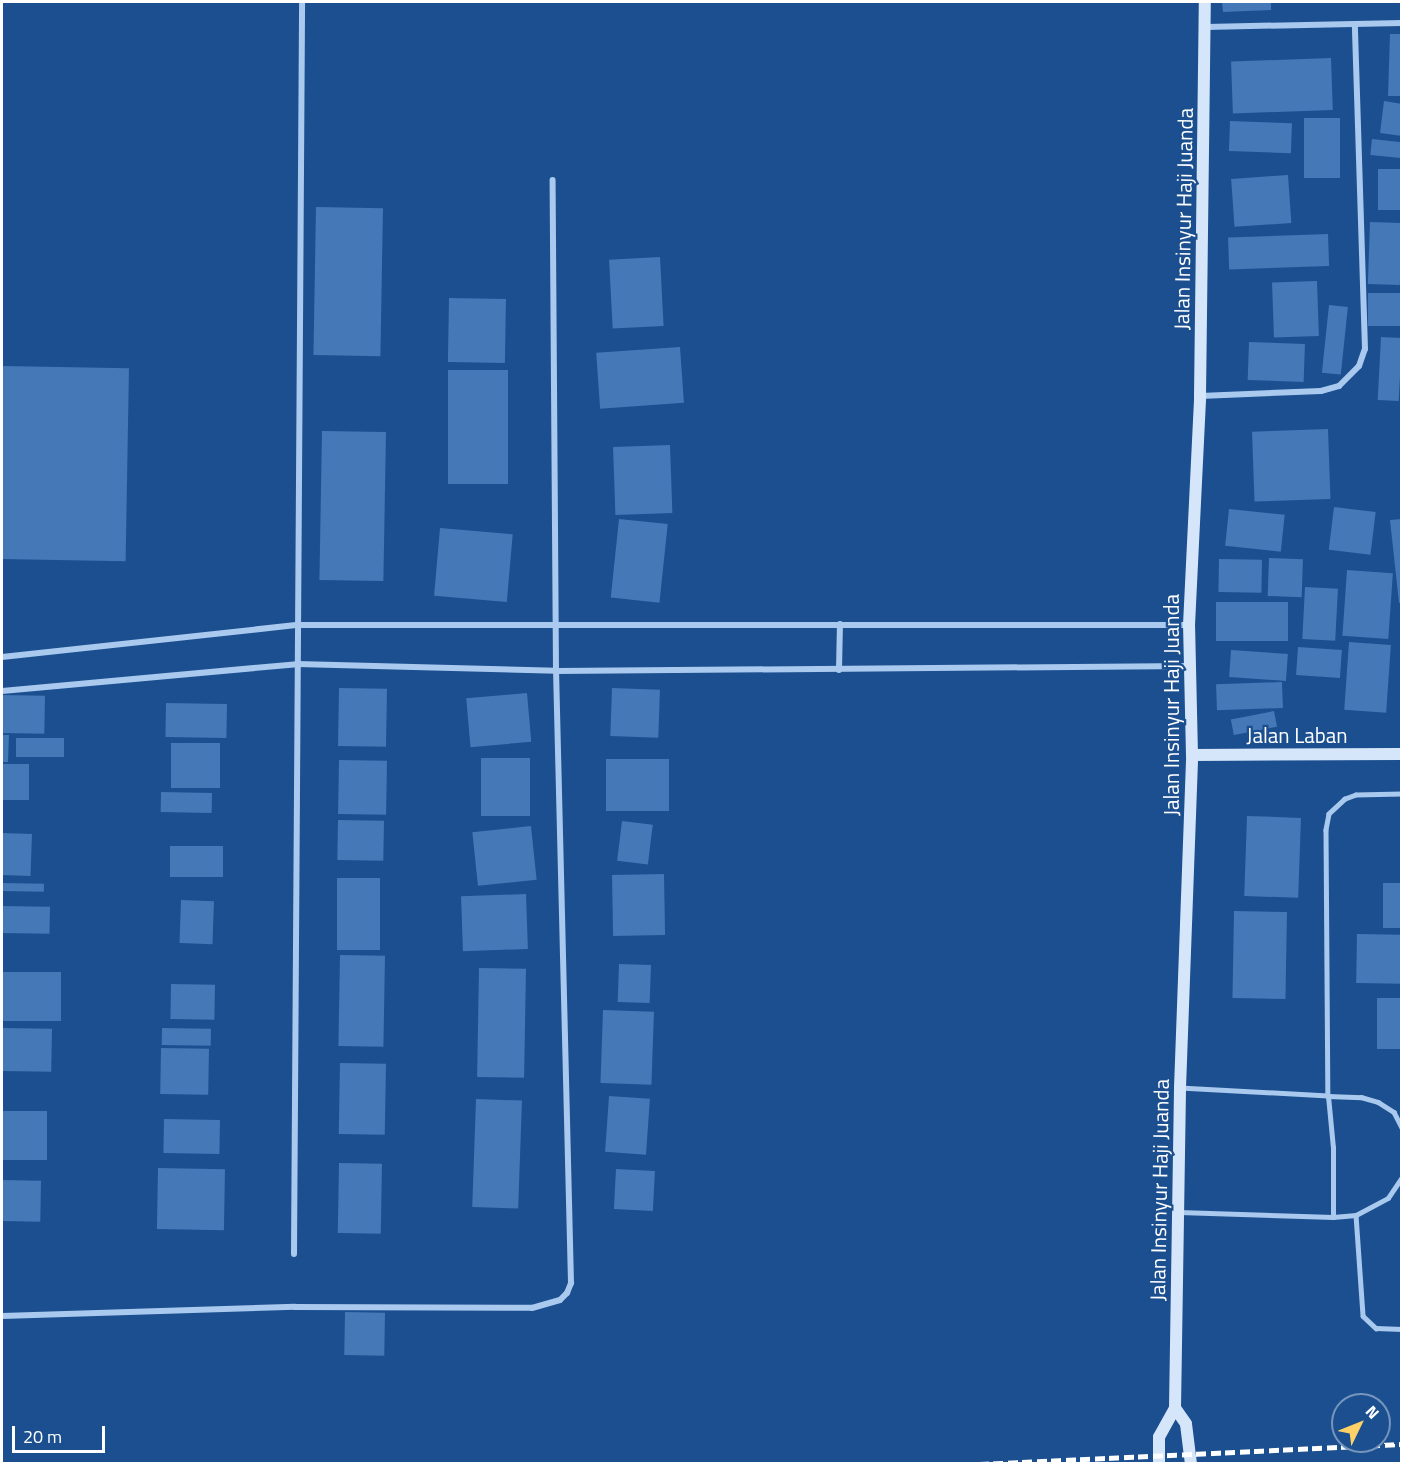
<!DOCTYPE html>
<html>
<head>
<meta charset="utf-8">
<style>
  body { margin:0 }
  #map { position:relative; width:1403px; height:1465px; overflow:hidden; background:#1b4f8f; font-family:"Titillium Web",sans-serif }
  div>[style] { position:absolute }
  .building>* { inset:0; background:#4478b7; transform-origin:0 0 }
  .lane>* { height:4.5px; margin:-2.25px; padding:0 2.25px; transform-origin:2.25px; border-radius:2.25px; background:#a9c9ee }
  .street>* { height:6px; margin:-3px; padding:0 3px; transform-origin:3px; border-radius:3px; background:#a9c9ee }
  .secondary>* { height:12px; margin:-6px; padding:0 6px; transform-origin:6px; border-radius:6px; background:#d6e6fa }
  .rail>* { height:4.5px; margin-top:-2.25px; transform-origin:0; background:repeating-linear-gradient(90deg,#fff 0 10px,transparent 0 14.5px) }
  span { translate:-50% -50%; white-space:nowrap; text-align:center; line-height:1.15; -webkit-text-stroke:4.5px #1b4f8f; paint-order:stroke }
  .street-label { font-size:21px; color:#fff }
  .frame { position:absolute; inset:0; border:3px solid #fff; pointer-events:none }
  .north { position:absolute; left:1331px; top:1393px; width:60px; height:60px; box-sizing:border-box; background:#1b4f8f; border:2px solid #7695bc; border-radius:50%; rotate:47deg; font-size:16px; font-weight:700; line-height:24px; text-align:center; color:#fff }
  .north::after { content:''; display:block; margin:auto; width:21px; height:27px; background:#ffd166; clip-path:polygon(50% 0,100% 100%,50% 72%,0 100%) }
  .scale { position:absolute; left:12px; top:1426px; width:93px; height:27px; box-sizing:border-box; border:3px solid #fff; border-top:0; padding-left:8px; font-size:18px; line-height:21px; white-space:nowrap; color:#fff; -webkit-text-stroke:4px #1b4f8f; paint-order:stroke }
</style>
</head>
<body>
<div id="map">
  <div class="building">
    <i style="clip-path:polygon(1222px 2px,1271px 2px,1271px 10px,1223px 12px)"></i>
    <i style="clip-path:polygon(1390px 34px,1402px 34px,1402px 96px,1388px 96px)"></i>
    <i style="left:1331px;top:58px;width:52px;height:100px;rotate:88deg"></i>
    <i style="clip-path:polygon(1384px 101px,1402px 104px,1402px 136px,1380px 133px)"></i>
    <i style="left:1304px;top:118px;width:36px;height:60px"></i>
    <i style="left:1230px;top:121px;width:62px;height:30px;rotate:2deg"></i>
    <i style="left:1372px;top:139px;width:30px;height:16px;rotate:6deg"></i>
    <i style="left:1402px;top:169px;width:41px;height:24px;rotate:90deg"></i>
    <i style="left:1288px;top:175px;width:48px;height:57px;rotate:86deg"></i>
    <i style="left:316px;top:207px;width:67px;height:148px;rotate:1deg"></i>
    <i style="left:1370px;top:222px;width:32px;height:62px;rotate:2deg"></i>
    <i style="left:1328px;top:234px;width:32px;height:100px;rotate:88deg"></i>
    <i style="left:660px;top:257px;width:69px;height:51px;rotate:87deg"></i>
    <i style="left:1317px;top:281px;width:55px;height:45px;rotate:88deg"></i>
    <i style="left:1368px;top:293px;width:34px;height:33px"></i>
    <i style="left:449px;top:298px;width:57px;height:64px;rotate:1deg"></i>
    <i style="left:1329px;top:305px;width:19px;height:68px;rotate:6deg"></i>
    <i style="left:1381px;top:337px;width:21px;height:63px;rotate:3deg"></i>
    <i style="left:1249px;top:342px;width:56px;height:38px;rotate:2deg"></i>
    <i style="left:680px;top:347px;width:56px;height:84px;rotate:86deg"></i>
    <i style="left:2px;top:366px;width:127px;height:193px;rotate:1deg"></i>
    <i style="left:448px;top:370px;width:60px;height:114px"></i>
    <i style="left:1328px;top:429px;width:70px;height:76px;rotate:88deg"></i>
    <i style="left:322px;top:431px;width:64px;height:149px;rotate:1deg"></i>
    <i style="left:670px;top:445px;width:68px;height:57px;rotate:88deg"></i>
    <i style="left:1334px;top:507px;width:42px;height:43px;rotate:7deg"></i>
    <i style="left:1229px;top:509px;width:56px;height:37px;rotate:6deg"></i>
    <i style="left:619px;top:519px;width:49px;height:79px;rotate:6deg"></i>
    <i style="clip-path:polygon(1402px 519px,1402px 602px,1399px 603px,1390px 520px)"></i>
    <i style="left:440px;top:528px;width:73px;height:68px;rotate:5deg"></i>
    <i style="left:1269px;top:558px;width:34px;height:38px;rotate:2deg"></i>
    <i style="left:1219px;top:559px;width:43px;height:33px;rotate:1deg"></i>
    <i style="left:1347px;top:570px;width:46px;height:66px;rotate:4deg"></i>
    <i style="left:1305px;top:587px;width:33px;height:52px;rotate:3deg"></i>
    <i style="left:1216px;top:602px;width:72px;height:39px"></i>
    <i style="left:1349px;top:642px;width:42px;height:68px;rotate:4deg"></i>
    <i style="left:1298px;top:647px;width:44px;height:28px;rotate:4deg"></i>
    <i style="left:1231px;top:650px;width:57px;height:27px;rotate:4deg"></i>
    <i style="left:1282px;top:682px;width:26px;height:66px;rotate:88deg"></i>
    <i style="left:339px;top:688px;width:48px;height:58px;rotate:1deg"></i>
    <i style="left:612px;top:688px;width:48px;height:48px;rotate:2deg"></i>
    <i style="left:527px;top:693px;width:49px;height:61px;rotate:85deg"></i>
    <i style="left:2px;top:695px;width:43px;height:38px;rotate:1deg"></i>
    <i style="left:166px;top:703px;width:61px;height:34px;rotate:1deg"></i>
    <i style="left:1274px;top:711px;width:16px;height:44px;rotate:79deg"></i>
    <i style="clip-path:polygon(2px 735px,9px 735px,8px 762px,2px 762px)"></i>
    <i style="left:16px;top:738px;width:48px;height:19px"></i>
    <i style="left:171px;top:743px;width:49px;height:45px"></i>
    <i style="left:481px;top:758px;width:49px;height:58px"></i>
    <i style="left:669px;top:759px;width:52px;height:63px;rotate:90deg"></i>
    <i style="left:339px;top:760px;width:48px;height:54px;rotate:1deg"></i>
    <i style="left:2px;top:764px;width:27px;height:36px"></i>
    <i style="left:161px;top:792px;width:51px;height:20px;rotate:1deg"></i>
    <i style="left:1247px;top:816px;width:54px;height:80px;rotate:2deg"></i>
    <i style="left:338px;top:820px;width:46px;height:40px;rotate:1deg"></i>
    <i style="left:622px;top:821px;width:31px;height:40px;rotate:7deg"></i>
    <i style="left:531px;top:826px;width:54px;height:59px;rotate:84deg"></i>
    <i style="left:2px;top:833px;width:30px;height:42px;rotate:2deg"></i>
    <i style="left:170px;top:846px;width:53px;height:31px"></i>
    <i style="left:664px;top:874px;width:61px;height:52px;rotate:89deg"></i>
    <i style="left:337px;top:878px;width:43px;height:72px"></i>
    <i style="left:2px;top:883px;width:42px;height:8px;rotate:1deg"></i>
    <i style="left:1383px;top:883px;width:19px;height:45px"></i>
    <i style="left:526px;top:894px;width:55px;height:65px;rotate:88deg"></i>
    <i style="left:181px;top:900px;width:33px;height:43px;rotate:2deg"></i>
    <i style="left:2px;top:906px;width:48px;height:27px;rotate:1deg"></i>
    <i style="left:1234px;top:911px;width:53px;height:87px;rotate:1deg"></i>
    <i style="left:1357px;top:934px;width:45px;height:49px;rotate:1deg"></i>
    <i style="left:340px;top:955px;width:45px;height:91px;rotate:1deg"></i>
    <i style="left:619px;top:964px;width:32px;height:38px;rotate:2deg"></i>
    <i style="left:479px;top:968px;width:47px;height:109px;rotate:1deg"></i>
    <i style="left:2px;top:972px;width:59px;height:49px"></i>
    <i style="left:171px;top:984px;width:44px;height:35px;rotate:1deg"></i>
    <i style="left:1377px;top:998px;width:25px;height:51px"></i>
    <i style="left:603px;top:1010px;width:51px;height:73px;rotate:2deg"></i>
    <i style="left:2px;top:1028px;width:50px;height:43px;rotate:1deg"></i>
    <i style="left:162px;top:1028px;width:49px;height:17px;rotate:1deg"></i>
    <i style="left:161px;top:1048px;width:48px;height:46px;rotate:1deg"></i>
    <i style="left:340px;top:1063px;width:46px;height:71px;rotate:1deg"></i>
    <i style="left:609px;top:1096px;width:41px;height:56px;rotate:4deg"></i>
    <i style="left:476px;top:1099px;width:46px;height:108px;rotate:2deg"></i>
    <i style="left:2px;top:1111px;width:45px;height:49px"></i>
    <i style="left:164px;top:1119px;width:56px;height:34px;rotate:1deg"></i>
    <i style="left:339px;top:1163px;width:43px;height:70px;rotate:1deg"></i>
    <i style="left:158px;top:1168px;width:67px;height:61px;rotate:1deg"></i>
    <i style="left:616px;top:1169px;width:39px;height:40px;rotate:3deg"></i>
    <i style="left:2px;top:1180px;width:39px;height:41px;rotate:1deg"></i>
    <i style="left:345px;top:1312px;width:40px;height:43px;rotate:1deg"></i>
  </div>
  <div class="lane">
    <i style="left:1402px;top:794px;width:46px;rotate:178.8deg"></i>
    <i style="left:1356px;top:795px;width:12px;rotate:160deg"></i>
    <i style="left:1345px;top:799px;width:22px;rotate:137deg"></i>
    <i style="left:1329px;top:814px;width:16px;rotate:101deg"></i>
    <i style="left:1326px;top:830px;width:266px;rotate:89.6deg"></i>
    <i style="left:1328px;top:1096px;width:33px;rotate:2deg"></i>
    <i style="left:1361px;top:1097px;width:18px;rotate:16deg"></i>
    <i style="left:1378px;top:1102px;width:19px;rotate:32deg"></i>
    <i style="left:1394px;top:1112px;width:18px;rotate:63deg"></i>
    <i style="left:1179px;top:1212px;width:154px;rotate:1.9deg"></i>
    <i style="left:1333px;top:1217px;width:69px;rotate:-90deg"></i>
    <i style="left:1333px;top:1148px;width:52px;rotate:-95.5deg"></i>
    <i style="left:1328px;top:1096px;width:148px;rotate:-176.9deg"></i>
    <i style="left:1356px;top:1215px;width:101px;rotate:86deg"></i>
    <i style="left:1363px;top:1316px;width:18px;rotate:43deg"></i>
    <i style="left:1376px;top:1328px;width:26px;rotate:2deg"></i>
    <i style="left:1333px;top:1217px;width:23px;rotate:-5deg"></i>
    <i style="left:1356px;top:1215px;width:36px;rotate:-28deg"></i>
    <i style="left:1388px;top:1198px;width:25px;rotate:-56deg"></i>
  </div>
  <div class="street">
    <i style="left:1206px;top:27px;width:196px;rotate:-1.2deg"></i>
    <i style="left:1200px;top:396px;width:121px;rotate:-2.4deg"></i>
    <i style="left:1321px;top:391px;width:19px;rotate:-16deg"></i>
    <i style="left:1339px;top:386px;width:28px;rotate:-45deg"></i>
    <i style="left:1359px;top:366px;width:18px;rotate:-71deg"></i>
    <i style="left:1365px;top:349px;width:324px;rotate:-91.8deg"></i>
    <i style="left:2px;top:657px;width:298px;rotate:-6.2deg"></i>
    <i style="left:298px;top:625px;width:891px"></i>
    <i style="left:839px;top:670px;width:46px;rotate:-88.8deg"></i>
    <i style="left:2px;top:691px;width:296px;rotate:-5.2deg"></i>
    <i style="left:297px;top:664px;width:259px;rotate:1.5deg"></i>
    <i style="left:556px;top:671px;width:634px;rotate:-0.45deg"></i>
    <i style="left:294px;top:1254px;width:1252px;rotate:-89.63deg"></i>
    <i style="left:2px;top:1316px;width:293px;rotate:-1.8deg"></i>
    <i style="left:295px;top:1307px;width:237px;rotate:0.2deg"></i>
    <i style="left:532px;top:1308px;width:29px;rotate:-16deg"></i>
    <i style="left:560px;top:1300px;width:10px;rotate:-45deg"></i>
    <i style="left:567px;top:1293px;width:11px;rotate:-68deg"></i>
    <i style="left:571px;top:1283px;width:612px;rotate:-91.4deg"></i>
    <i style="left:556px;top:671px;width:491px;rotate:-90.4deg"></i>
  </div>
  <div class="secondary">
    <i style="left:1192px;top:755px;width:210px;rotate:-0.3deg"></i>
    <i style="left:1175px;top:1408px;width:19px;rotate:55deg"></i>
    <i style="left:1186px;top:1424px;width:40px;rotate:82.9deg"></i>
    <i style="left:1159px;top:1464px;width:27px;rotate:-90deg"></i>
    <i style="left:1159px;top:1437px;width:33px;rotate:-61deg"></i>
    <i style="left:1175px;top:1408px;width:320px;rotate:-89.1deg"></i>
    <i style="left:1180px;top:1088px;width:333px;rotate:-87.9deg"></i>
    <i style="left:1192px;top:755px;width:130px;rotate:-91.3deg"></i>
    <i style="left:1189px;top:625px;width:229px;rotate:-87.2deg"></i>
    <i style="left:1200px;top:396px;width:394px;rotate:-89.3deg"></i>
  </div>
  <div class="rail">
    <i style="left:979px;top:1464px;width:423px;rotate:-2.7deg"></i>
  </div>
  <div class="street-label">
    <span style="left:1183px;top:219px;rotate:-89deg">Jalan Insinyur Haji Juanda</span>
    <span style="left:1171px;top:705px;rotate:-90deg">Jalan Insinyur Haji Juanda</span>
    <span style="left:1297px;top:735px">Jalan Laban</span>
    <span style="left:1159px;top:1190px;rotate:-89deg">Jalan Insinyur Haji Juanda</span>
  </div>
  <div class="frame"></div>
  <div class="north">N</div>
  <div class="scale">20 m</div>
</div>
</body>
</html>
